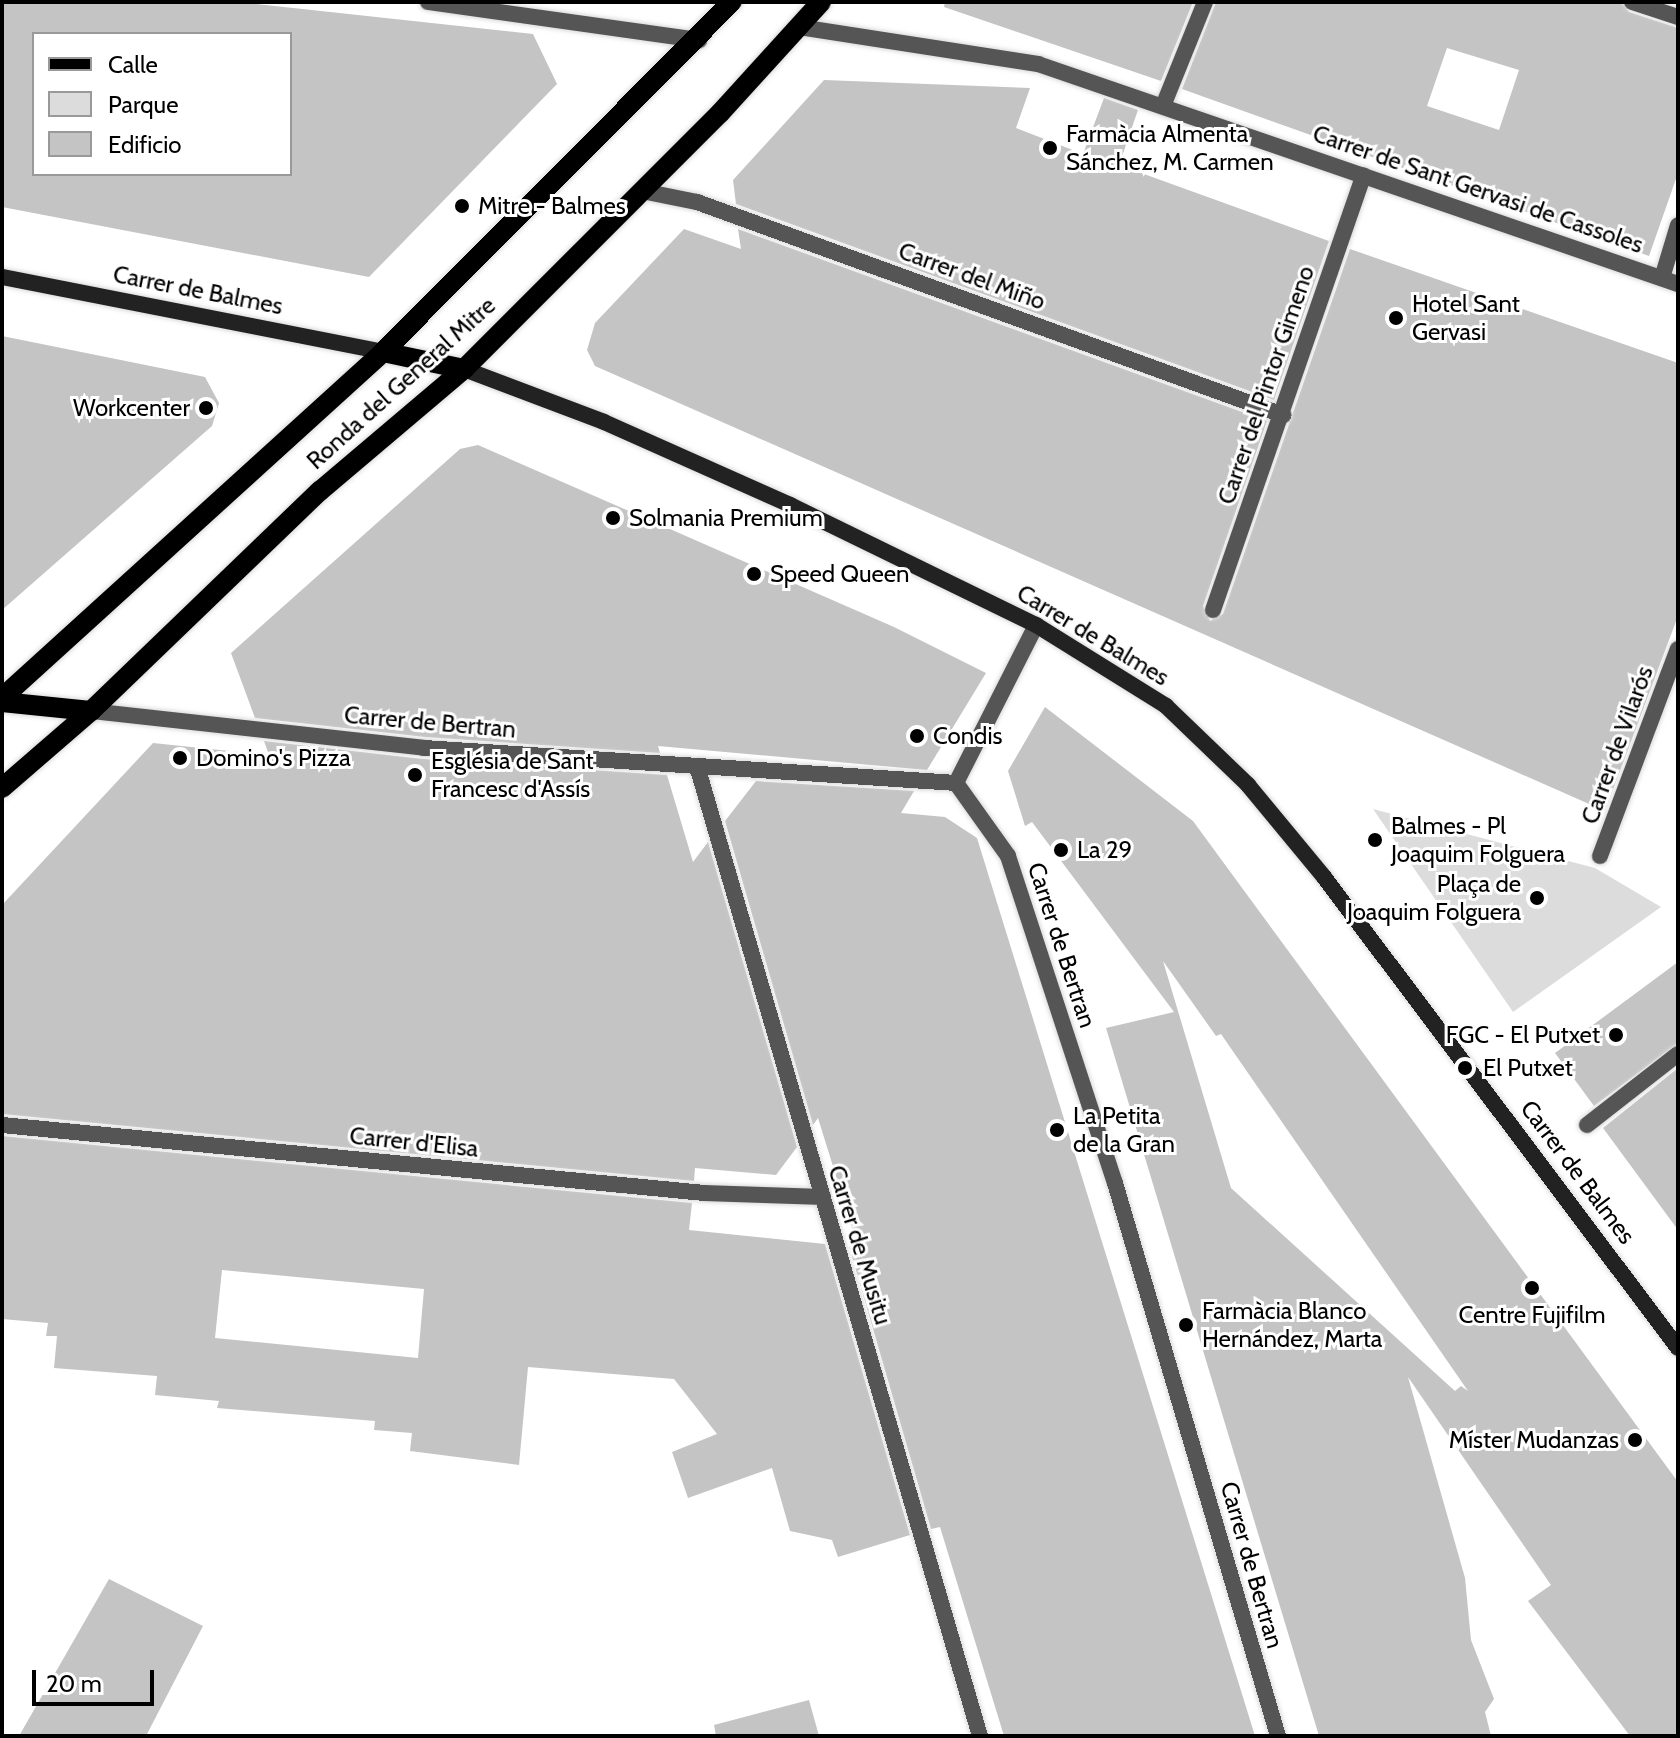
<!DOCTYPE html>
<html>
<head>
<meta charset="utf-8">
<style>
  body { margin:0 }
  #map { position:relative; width:1680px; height:1738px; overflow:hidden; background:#fff; font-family:Cabin,sans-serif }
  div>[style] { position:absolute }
  .green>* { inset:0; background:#dcdcdc }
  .building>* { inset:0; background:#c4c4c4 }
  .roads { filter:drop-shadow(0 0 2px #dbdbdb) drop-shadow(0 0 2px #dbdbdb) }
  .street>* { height:16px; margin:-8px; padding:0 8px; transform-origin:8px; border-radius:8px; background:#555 }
  .secondary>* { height:16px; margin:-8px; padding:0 8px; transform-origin:8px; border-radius:8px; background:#222 }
  .primary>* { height:20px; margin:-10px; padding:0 10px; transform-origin:10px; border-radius:10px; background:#000 }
  .dots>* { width:22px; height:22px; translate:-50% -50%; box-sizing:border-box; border:4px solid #fff; border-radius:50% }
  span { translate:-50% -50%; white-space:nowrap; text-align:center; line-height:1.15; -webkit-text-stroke:6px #fff; paint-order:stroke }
  .poi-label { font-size:24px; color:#000 }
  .left { translate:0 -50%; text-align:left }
  .right { translate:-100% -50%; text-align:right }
  .street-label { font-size:24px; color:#000 }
  .frame { position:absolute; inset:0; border:4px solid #000; pointer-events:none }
  .legend { position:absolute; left:32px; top:32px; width:260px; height:144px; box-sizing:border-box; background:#fff; border:2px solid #999; margin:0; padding:10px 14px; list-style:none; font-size:24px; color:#000 }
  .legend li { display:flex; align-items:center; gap:16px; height:40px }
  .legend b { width:40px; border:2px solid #999 }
  .scale { position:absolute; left:32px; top:1670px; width:122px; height:36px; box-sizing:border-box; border:4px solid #000; border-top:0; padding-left:10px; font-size:24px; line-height:28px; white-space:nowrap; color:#000; -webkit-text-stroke:6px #fff; paint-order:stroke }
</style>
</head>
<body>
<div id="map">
  <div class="green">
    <i style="clip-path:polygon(1373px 809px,1595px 868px,1661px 907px,1513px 1012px)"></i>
  </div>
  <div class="building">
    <i style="clip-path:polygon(evenodd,2px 2px,239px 2px,533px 34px,557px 84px,369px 277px,2px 207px,2px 2px,34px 34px,290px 34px,290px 174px,34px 174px,34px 34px)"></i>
    <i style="clip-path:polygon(945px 2px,1193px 2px,1161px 81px,944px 7px)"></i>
    <i style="clip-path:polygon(evenodd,1216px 2px,1621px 2px,1629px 12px,1678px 28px,1678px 173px,1649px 256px,1182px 89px,1216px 2px,1447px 48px,1519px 70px,1499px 130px,1427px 106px,1447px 48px)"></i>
    <i style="clip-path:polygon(824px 80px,1030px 88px,1016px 128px,1083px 154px,1104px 98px,1138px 110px,1119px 165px,1329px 241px,1274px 400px,736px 204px,733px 180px)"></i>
    <i style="clip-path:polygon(684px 229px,741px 249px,738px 229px,1267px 421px,1203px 606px,1210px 621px,1223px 614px,1350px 249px,1678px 363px,1678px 616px,1605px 811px,595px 366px,587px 350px,595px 323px)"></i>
    <i style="clip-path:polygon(2px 336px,205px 377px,219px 403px,212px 426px,2px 610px)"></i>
    <i style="clip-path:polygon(478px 445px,894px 627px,986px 673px,927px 770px,658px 746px,660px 753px,425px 737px,255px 718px,231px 653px,460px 449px)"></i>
    <i style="clip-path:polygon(evenodd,1045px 707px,1193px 821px,1678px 1482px,1678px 1736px,1630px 1736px,1528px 1601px,1551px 1585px,1408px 1377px,1465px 1578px,1471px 1640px,1494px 1699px,1485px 1712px,1491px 1736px,1319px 1736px,1106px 1028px,1174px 1012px,1032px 822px,1025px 826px,1008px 771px,1045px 707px,1163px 961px,1216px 1036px,1221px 1034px,1468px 1391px,1461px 1386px,1455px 1391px,1231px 1188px,1163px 961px)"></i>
    <i style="clip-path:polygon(264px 741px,423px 759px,667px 775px,693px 862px,708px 842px,797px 1147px,776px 1175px,695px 1168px,694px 1181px,2px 1114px,2px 905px,153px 743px,269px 755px)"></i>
    <i style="clip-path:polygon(756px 781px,914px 791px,901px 813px,945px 817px,977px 838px,1255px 1736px,1004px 1736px,940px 1527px,931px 1529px,849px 1246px,858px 1247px,818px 1118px,813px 1125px,725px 821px)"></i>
    <i style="clip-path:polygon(1678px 962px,1678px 1043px,1594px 1106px,1555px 1053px)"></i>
    <i style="clip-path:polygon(1678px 1068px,1678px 1230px,1603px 1128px)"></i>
    <i style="clip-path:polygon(evenodd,2px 1136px,692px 1203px,689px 1230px,825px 1244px,910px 1535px,838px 1557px,832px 1540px,790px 1531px,772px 1468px,688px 1498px,672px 1452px,717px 1434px,674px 1379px,528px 1367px,519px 1465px,410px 1451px,412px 1433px,374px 1430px,375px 1421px,217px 1408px,219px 1401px,155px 1395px,157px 1376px,54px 1368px,57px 1336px,46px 1336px,48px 1323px,2px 1319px,2px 1136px,222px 1270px,424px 1289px,418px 1358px,215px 1338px,222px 1270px)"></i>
    <i style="clip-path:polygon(109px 1579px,203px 1626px,146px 1736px,19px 1736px)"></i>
    <i style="clip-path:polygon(809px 1700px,819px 1736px,716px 1736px,714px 1725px)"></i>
  </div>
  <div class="roads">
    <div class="street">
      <i style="left:428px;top:2px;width:274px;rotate:8deg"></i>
      <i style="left:1632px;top:2px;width:48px;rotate:18.1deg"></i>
      <i style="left:799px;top:27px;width:242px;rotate:8.8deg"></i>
      <i style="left:1038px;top:64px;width:677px;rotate:18.97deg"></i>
      <i style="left:1163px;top:106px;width:112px;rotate:-68deg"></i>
      <i style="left:642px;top:191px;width:56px;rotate:11.3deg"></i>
      <i style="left:697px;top:202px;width:624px;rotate:19.98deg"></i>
      <i style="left:1662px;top:278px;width:55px;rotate:-73.2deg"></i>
      <i style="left:1213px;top:610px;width:460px;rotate:-70.9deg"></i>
      <i style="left:91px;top:711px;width:335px;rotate:6.3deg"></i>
      <i style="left:424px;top:748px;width:533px;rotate:3.76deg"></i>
      <i style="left:697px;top:766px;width:1010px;rotate:73.74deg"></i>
      <i style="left:956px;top:783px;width:90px;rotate:54.5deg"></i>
      <i style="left:1008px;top:856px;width:344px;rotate:71.9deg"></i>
      <i style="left:1115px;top:1183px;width:577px;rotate:73.58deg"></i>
      <i style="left:956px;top:783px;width:177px;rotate:-63.1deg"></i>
      <i style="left:1600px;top:856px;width:221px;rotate:-69.4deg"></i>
      <i style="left:2px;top:1125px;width:705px;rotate:5.53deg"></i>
      <i style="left:704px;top:1193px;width:119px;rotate:1.9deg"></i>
      <i style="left:1587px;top:1125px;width:115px;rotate:-38deg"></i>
    </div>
    <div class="secondary">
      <i style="left:2px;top:277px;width:388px;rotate:11.1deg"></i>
      <i style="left:464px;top:369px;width:150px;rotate:20.7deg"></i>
      <i style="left:604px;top:422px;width:204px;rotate:24deg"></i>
      <i style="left:790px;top:505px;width:274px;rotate:26deg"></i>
      <i style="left:1036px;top:625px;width:153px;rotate:31.9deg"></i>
      <i style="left:1166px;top:706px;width:114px;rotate:43.9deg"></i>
      <i style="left:1248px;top:785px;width:119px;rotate:50.4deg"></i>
      <i style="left:1324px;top:877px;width:589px;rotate:53.07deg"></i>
    </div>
    <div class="primary">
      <i style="left:383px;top:352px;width:83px;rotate:11.9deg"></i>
      <i style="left:2px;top:698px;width:515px;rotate:-42.24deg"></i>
      <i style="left:383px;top:352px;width:494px;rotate:-45.1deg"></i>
      <i style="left:2px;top:702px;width:89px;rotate:5.8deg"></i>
      <i style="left:2px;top:788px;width:118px;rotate:-40.9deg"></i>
      <i style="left:91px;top:711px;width:318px;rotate:-43.9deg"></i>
      <i style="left:320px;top:491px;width:189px;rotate:-40.3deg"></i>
      <i style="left:464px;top:369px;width:362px;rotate:-45deg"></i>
      <i style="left:720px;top:113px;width:150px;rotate:-47.7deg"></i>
    </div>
  </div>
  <div class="dots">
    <i style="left:1050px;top:148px;background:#000"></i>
    <i style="left:462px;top:206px;background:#000"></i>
    <i style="left:1396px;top:318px;background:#000"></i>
    <i style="left:206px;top:408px;background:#000"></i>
    <i style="left:613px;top:518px;background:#000"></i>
    <i style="left:754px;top:574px;background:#000"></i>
    <i style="left:917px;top:736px;background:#000"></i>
    <i style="left:180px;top:758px;background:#000"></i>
    <i style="left:415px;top:775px;background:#000"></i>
    <i style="left:1375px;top:840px;background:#000"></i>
    <i style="left:1061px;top:850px;background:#000"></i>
    <i style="left:1537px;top:898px;background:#000"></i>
    <i style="left:1616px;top:1035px;background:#000"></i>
    <i style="left:1465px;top:1068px;background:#000"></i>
    <i style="left:1057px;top:1130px;background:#000"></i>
    <i style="left:1532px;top:1288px;background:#000"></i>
    <i style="left:1186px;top:1325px;background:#000"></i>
    <i style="left:1635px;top:1440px;background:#000"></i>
  </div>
  <div class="poi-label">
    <span class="left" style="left:1066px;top:148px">Farmàcia Almenta<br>Sánchez, M. Carmen</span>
    <span class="left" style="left:478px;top:206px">Mitre - Balmes</span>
    <span class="left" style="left:1412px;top:318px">Hotel Sant<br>Gervasi</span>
    <span class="right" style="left:190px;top:408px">Workcenter</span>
    <span class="left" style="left:629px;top:518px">Solmania Premium</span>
    <span class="left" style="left:770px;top:574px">Speed Queen</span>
    <span class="left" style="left:933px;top:736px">Condis</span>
    <span class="left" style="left:196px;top:758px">Domino's Pizza</span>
    <span class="left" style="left:431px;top:775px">Església de Sant<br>Francesc d'Assís</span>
    <span class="left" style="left:1391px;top:840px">Balmes - Pl<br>Joaquim Folguera</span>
    <span class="left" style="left:1077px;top:850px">La 29</span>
    <span class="right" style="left:1521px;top:898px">Plaça de<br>Joaquim Folguera</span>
    <span class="right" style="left:1600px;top:1035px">FGC - El Putxet</span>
    <span class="left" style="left:1483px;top:1068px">El Putxet</span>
    <span class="left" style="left:1073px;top:1130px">La Petita<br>de la Gran</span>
    <span class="left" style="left:1202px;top:1325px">Farmàcia Blanco<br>Hernández, Marta</span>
    <span style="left:1532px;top:1315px">Centre Fujifilm</span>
    <span class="right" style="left:1619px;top:1440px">Míster Mudanzas</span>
  </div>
  <div class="street-label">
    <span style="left:1478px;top:189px;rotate:19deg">Carrer de Sant Gervasi de Cassoles</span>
    <span style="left:972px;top:276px;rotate:20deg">Carrer del Miño</span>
    <span style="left:198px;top:290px;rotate:11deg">Carrer de Balmes</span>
    <span style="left:401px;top:383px;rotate:-42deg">Ronda del General Mitre</span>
    <span style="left:1266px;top:385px;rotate:-71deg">Carrer del Pintor Gimeno</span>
    <span style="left:1093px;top:635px;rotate:31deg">Carrer de Balmes</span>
    <span style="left:430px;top:722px;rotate:5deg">Carrer de Bertran</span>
    <span style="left:1617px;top:745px;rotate:-70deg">Carrer de Vilarós</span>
    <span style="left:1062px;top:945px;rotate:72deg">Carrer de Bertran</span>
    <span style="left:414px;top:1142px;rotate:6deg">Carrer d'Elisa</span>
    <span style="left:1578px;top:1172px;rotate:53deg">Carrer de Balmes</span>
    <span style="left:860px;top:1245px;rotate:73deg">Carrer de Musitu</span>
    <span style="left:1252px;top:1565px;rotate:74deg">Carrer de Bertran</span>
  </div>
  <div class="frame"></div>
  <ul class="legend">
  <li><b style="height:10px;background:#000"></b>Calle</li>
  <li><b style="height:22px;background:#dcdcdc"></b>Parque</li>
  <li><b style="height:22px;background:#c4c4c4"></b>Edificio</li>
  </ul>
  <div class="scale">20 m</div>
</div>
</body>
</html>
